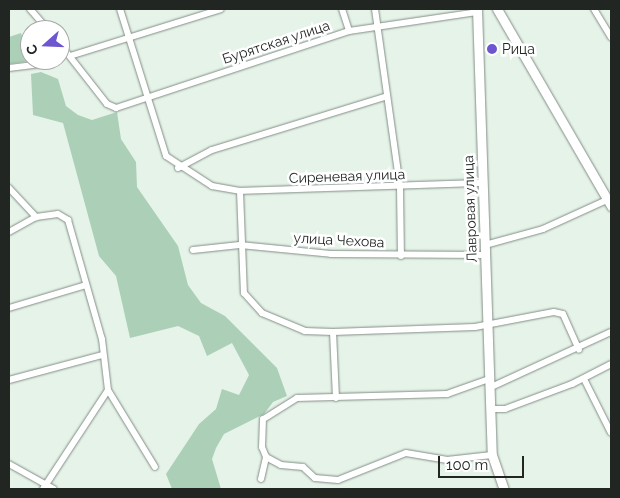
<!DOCTYPE html>
<html>
<head>
<meta charset="utf-8">
<style>
  body { margin:0 }
  #map { position:relative; width:620px; height:498px; overflow:hidden; background:#e6f3e9; font-family:Raleway,sans-serif }
  div>[style] { position:absolute }
  .green>* { inset:0; background:#abd0b7 }
  .roads { filter:drop-shadow(0 0 1px #828e86) drop-shadow(0 0 1px #828e86) }
  .street>* { height:6px; margin:-3px; padding:0 3px; transform-origin:3px; border-radius:3px; background:#fff }
  .secondary>* { height:9px; margin:-4.5px; padding:0 4.5px; transform-origin:4.5px; border-radius:4.5px; background:#fff }
  .dots>* { width:14px; height:14px; translate:-50% -50%; box-sizing:border-box; border:2px solid #fff; border-radius:50% }
  span { translate:-50% -50%; white-space:nowrap; text-align:center; line-height:1.15; -webkit-text-stroke:5px #fff; paint-order:stroke }
  .street-label { font-size:14px; color:#212623 }
  .poi-label { font-size:14px; color:#212623 }
  .left { translate:0 -50%; text-align:left }
  .frame { position:absolute; inset:0; border:10px solid #212623; pointer-events:none }
  .north { position:absolute; left:20px; top:20px; width:50px; height:50px; box-sizing:border-box; background:#fff; border:1px solid #a6a8a7; border-radius:50%; rotate:250deg; font-size:14px; font-weight:700; line-height:20px; text-align:center; color:#212623 }
  .north::after { content:''; display:block; margin:auto; width:18px; height:22px; background:#6d56d0; clip-path:polygon(50% 0,100% 100%,50% 72%,0 100%) }
  .scale { position:absolute; left:438px; top:456px; width:86px; height:22px; box-sizing:border-box; border:2px solid #212623; border-top:0; padding-left:6px; font-size:15px; line-height:18px; white-space:nowrap; color:#212623; -webkit-text-stroke:4px #fff; paint-order:stroke }
</style>
</head>
<body>
<div id="map">
  <div class="green">
    <i style="clip-path:polygon(21px 33px,30px 60px,37px 60px,9px 64px,9px 37px)"></i>
    <i style="clip-path:polygon(41px 72px,58px 79px,66px 106px,78px 115px,92px 120px,117px 112px,121px 139px,136px 162px,137px 187px,178px 246px,188px 285px,201px 303px,225px 316px,277px 368px,287px 396px,273px 402px,264px 414px,224px 434px,216px 448px,212px 459px,221px 489px,172px 489px,166px 474px,199px 424px,216px 409px,222px 389px,239px 395px,249px 375px,232px 343px,207px 356px,199px 336px,178px 326px,130px 338px,116px 276px,99px 256px,63px 123px,33px 115px,31px 74px)"></i>
  </div>
  <div class="roads">
    <div class="street">
      <i style="left:30px;top:9px;width:28px;rotate:49deg"></i>
      <i style="left:120px;top:9px;width:154px;rotate:72.6deg"></i>
      <i style="left:166px;top:156px;width:55px;rotate:33.1deg"></i>
      <i style="left:212px;top:186px;width:28px;rotate:10deg"></i>
      <i style="left:240px;top:191px;width:243px;rotate:-1.9deg"></i>
      <i style="left:342px;top:9px;width:23px;rotate:72deg"></i>
      <i style="left:375px;top:9px;width:180px;rotate:82deg"></i>
      <i style="left:400px;top:187px;width:69px;rotate:89.2deg"></i>
      <i style="left:594px;top:9px;width:33px;rotate:59deg"></i>
      <i style="left:60px;top:44px;width:76px;rotate:51.9deg"></i>
      <i style="left:107px;top:104px;width:10px;rotate:24deg"></i>
      <i style="left:116px;top:108px;width:245px;rotate:-18.3deg"></i>
      <i style="left:349px;top:31px;width:129px;rotate:-8.4deg"></i>
      <i style="left:70px;top:56px;width:158px;rotate:-17.3deg"></i>
      <i style="left:9px;top:68px;width:34px;rotate:-7deg"></i>
      <i style="left:178px;top:168px;width:38px;rotate:-28deg"></i>
      <i style="left:212px;top:150px;width:183px;rotate:-17.1deg"></i>
      <i style="left:9px;top:188px;width:40px;rotate:47deg"></i>
      <i style="left:240px;top:191px;width:102px;rotate:87.8deg"></i>
      <i style="left:244px;top:293px;width:27px;rotate:48deg"></i>
      <i style="left:262px;top:313px;width:47px;rotate:22.7deg"></i>
      <i style="left:305px;top:331px;width:28px;rotate:2deg"></i>
      <i style="left:333px;top:332px;width:142px;rotate:-2deg"></i>
      <i style="left:475px;top:327px;width:80px;rotate:-10.8deg"></i>
      <i style="left:554px;top:312px;width:9px;rotate:13deg"></i>
      <i style="left:563px;top:314px;width:39px;rotate:66deg"></i>
      <i style="left:9px;top:232px;width:31px;rotate:-29deg"></i>
      <i style="left:36px;top:217px;width:22px;rotate:-8deg"></i>
      <i style="left:58px;top:214px;width:12px;rotate:31deg"></i>
      <i style="left:68px;top:220px;width:124px;rotate:74.1deg"></i>
      <i style="left:102px;top:339px;width:51px;rotate:83.3deg"></i>
      <i style="left:108px;top:390px;width:90px;rotate:58.6deg"></i>
      <i style="left:485px;top:245px;width:60px;rotate:-15.4deg"></i>
      <i style="left:543px;top:229px;width:70px;rotate:-24.4deg"></i>
      <i style="left:193px;top:250px;width:47px;rotate:-6.1deg"></i>
      <i style="left:240px;top:245px;width:91px;rotate:5.6deg"></i>
      <i style="left:331px;top:254px;width:154px;rotate:0.4deg"></i>
      <i style="left:9px;top:308px;width:80px;rotate:-16.6deg"></i>
      <i style="left:333px;top:332px;width:66px;rotate:87.4deg"></i>
      <i style="left:489px;top:379px;width:45px;rotate:160.3deg"></i>
      <i style="left:447px;top:394px;width:150px;rotate:178.5deg"></i>
      <i style="left:297px;top:398px;width:40px;rotate:148deg"></i>
      <i style="left:263px;top:419px;width:28px;rotate:92deg"></i>
      <i style="left:262px;top:447px;width:11px;rotate:68deg"></i>
      <i style="left:266px;top:457px;width:17px;rotate:28deg"></i>
      <i style="left:281px;top:465px;width:22px;rotate:5deg"></i>
      <i style="left:303px;top:467px;width:16px;rotate:43deg"></i>
      <i style="left:315px;top:478px;width:23px;rotate:5deg"></i>
      <i style="left:338px;top:480px;width:73px;rotate:-21.7deg"></i>
      <i style="left:406px;top:453px;width:42px;rotate:9.7deg"></i>
      <i style="left:447px;top:460px;width:45px;rotate:-6.3deg"></i>
      <i style="left:584px;top:379px;width:60px;rotate:63.4deg"></i>
      <i style="left:9px;top:380px;width:96px;rotate:-15deg"></i>
      <i style="left:489px;top:388px;width:134px;rotate:-24.7deg"></i>
      <i style="left:490px;top:409px;width:15px"></i>
      <i style="left:505px;top:409px;width:72px;rotate:-20.5deg"></i>
      <i style="left:572px;top:384px;width:44px;rotate:-27.1deg"></i>
      <i style="left:9px;top:464px;width:51px;rotate:29.1deg"></i>
      <i style="left:261px;top:479px;width:23px;rotate:-77deg"></i>
      <i style="left:43px;top:489px;width:118px;rotate:-56.7deg"></i>
    </div>
    <div class="secondary">
      <i style="left:477px;top:9px;width:446px;rotate:88.1deg"></i>
      <i style="left:492px;top:455px;width:36px;rotate:71deg"></i>
      <i style="left:497px;top:9px;width:228px;rotate:59.9deg"></i>
    </div>
  </div>
  <div class="dots">
    <i style="left:492px;top:49px;background:#6d56d0"></i>
  </div>
  <div class="street-label">
    <span style="left:276px;top:42px;rotate:-18deg">Бурятская улица</span>
    <span style="left:347px;top:176px;rotate:-2deg">Сиреневая улица</span>
    <span style="left:470px;top:209px;rotate:-92deg">Лавровая улица</span>
    <span style="left:339px;top:240px;rotate:3deg">улица Чехова</span>
  </div>
  <div class="poi-label">
    <span class="left" style="left:502px;top:49px">Рица</span>
  </div>
  <div class="frame"></div>
  <div class="north">С</div>
  <div class="scale">100 m</div>
</div>
</body>
</html>
